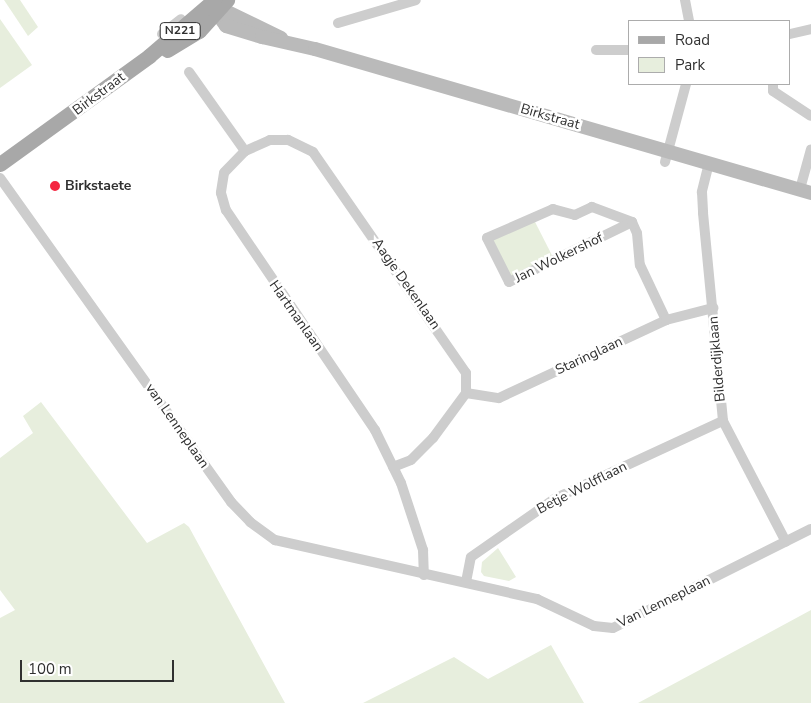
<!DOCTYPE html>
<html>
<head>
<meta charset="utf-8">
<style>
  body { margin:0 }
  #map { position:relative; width:811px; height:703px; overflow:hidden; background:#fff; font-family:"Nunito Sans",sans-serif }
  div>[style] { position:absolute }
  .green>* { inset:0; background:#e7eedd; transform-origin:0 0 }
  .street>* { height:10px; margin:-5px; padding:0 5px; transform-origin:5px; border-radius:5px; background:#cdcdcd }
  .secondary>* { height:14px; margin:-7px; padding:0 7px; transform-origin:7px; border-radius:7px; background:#bababa }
  .primary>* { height:15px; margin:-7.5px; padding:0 7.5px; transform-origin:7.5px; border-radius:7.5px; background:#a8a8a8 }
  .dots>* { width:14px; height:14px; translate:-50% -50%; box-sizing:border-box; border:2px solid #fff; border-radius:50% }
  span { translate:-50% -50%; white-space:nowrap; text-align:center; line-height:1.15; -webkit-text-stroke:5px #fff; paint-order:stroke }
  .shield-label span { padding:1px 4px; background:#fff; border:1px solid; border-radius:4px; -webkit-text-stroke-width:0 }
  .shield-label { font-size:12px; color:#303030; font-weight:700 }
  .street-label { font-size:14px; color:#303030 }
  .poi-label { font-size:14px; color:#303030; font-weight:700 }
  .left { translate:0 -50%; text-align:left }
  .legend { position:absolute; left:628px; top:20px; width:162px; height:65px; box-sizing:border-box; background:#fff; border:1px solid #acacac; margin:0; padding:6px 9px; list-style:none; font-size:15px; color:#303030 }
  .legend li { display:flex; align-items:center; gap:10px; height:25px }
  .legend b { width:25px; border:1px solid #acacac }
  .scale { position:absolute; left:20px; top:660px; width:154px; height:22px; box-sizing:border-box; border:2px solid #303030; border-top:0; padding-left:6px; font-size:15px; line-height:18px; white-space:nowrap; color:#303030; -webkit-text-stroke:4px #fff; paint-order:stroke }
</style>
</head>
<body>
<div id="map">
  <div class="green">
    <i style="clip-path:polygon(4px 0,20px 0,38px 27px,28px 36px)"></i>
    <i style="clip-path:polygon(0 19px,32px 65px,0 88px)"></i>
    <i style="left:533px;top:218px;width:45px;height:47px;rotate:63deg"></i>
    <i style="clip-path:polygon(41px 402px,147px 543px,184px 523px,189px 527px,285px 703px,0 703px,0 618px,15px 610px,0 590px,0 458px,33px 433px,23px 416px)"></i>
    <i style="clip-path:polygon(498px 548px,516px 577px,509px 581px,484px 576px,481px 572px,482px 562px)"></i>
    <i style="clip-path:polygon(811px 610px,811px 703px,638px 703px,763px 636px)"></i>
    <i style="clip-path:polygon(551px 645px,584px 703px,363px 703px,454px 657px,488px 679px)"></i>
  </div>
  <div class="street">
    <i style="left:685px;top:0;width:21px;rotate:79deg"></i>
    <i style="left:338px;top:23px;width:81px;rotate:-16.4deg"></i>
    <i style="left:162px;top:34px;width:24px;rotate:-38deg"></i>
    <i style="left:790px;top:34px;width:22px;rotate:-13deg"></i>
    <i style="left:596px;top:50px;width:34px"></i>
    <i style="left:189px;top:72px;width:97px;rotate:54.7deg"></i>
    <i style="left:773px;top:84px;width:7px;rotate:90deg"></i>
    <i style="left:773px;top:91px;width:45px;rotate:33.3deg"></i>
    <i style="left:665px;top:162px;width:81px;rotate:-74.9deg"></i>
    <i style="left:709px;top:163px;width:30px;rotate:104deg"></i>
    <i style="left:702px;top:192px;width:21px;rotate:87deg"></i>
    <i style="left:703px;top:213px;width:209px;rotate:84.5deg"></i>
    <i style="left:723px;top:421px;width:136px;rotate:62.5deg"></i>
    <i style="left:0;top:178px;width:398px;rotate:54.5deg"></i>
    <i style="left:231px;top:502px;width:28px;rotate:46deg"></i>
    <i style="left:250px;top:522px;width:31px;rotate:36deg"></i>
    <i style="left:275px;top:540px;width:269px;rotate:12.7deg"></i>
    <i style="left:537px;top:599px;width:63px;rotate:25.3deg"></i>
    <i style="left:594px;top:626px;width:19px;rotate:6deg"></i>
    <i style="left:613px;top:628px;width:221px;rotate:-26.6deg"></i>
    <i style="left:800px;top:189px;width:41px;rotate:-74.6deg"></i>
    <i style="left:632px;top:222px;width:43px;rotate:-159.4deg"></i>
    <i style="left:592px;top:207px;width:19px;rotate:155deg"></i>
    <i style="left:575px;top:215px;width:23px;rotate:-165deg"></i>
    <i style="left:553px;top:209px;width:72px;rotate:156.3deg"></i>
    <i style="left:487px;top:238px;width:49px;rotate:63.4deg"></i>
    <i style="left:509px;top:282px;width:137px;rotate:-26deg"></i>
    <i style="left:632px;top:222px;width:12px;rotate:66deg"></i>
    <i style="left:637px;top:233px;width:32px;rotate:85deg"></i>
    <i style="left:640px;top:265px;width:61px;rotate:64.7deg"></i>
    <i style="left:466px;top:393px;width:33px;rotate:9deg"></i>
    <i style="left:499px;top:398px;width:184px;rotate:-25deg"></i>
    <i style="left:666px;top:320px;width:49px;rotate:-14.3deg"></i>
    <i style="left:393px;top:467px;width:19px;rotate:-21deg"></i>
    <i style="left:411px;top:460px;width:31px;rotate:-45deg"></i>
    <i style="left:433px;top:438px;width:56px;rotate:-53.7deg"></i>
    <i style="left:466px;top:393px;width:20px;rotate:-90deg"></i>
    <i style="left:466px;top:373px;width:269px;rotate:-124.7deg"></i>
    <i style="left:313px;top:152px;width:28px;rotate:-154deg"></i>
    <i style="left:288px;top:140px;width:18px;rotate:180deg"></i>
    <i style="left:270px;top:140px;width:27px;rotate:156deg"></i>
    <i style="left:245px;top:151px;width:30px;rotate:134deg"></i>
    <i style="left:224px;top:173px;width:20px;rotate:99deg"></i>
    <i style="left:221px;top:193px;width:18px;rotate:74deg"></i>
    <i style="left:226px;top:210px;width:266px;rotate:55.9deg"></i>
    <i style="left:375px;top:430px;width:59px;rotate:63.9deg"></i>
    <i style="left:401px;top:483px;width:71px;rotate:71.8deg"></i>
    <i style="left:423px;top:550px;width:25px;rotate:88deg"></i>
    <i style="left:466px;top:582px;width:25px;rotate:-79deg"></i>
    <i style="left:471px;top:557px;width:103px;rotate:-34.8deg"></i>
    <i style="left:556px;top:498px;width:184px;rotate:-24.8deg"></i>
  </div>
  <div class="secondary">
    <i style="left:211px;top:4px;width:78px;rotate:25.9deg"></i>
    <i style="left:211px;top:5px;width:26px;rotate:54deg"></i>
    <i style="left:226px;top:26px;width:38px;rotate:17deg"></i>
    <i style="left:262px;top:37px;width:54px;rotate:12.8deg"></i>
    <i style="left:315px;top:49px;width:516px;rotate:16.19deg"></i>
  </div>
  <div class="primary">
    <i style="left:167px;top:50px;width:37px;rotate:-31deg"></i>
    <i style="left:199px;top:31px;width:42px;rotate:-47.9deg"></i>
    <i style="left:0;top:164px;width:184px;rotate:-35.9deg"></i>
    <i style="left:149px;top:56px;width:86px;rotate:-40.7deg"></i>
  </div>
  <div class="dots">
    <i style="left:55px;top:186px;background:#f42540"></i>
  </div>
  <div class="shield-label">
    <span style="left:180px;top:31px">N221</span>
  </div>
  <div class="street-label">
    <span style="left:99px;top:94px;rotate:-37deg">Birkstraat</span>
    <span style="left:550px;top:117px;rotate:16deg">Birkstraat</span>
    <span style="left:559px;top:258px;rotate:-26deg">Jan Wolkershof</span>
    <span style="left:406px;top:284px;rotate:55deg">Aagje Dekenlaan</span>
    <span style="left:296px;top:316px;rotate:55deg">Hartmanlaan</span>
    <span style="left:589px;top:356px;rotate:-25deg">Staringlaan</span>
    <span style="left:717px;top:359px;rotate:-95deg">Bilderdijklaan</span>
    <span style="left:177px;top:426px;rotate:55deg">van Lenneplaan</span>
    <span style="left:582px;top:488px;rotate:-27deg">Betje Wolfflaan</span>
    <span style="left:664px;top:602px;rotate:-26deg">Van Lenneplaan</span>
  </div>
  <div class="poi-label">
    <span class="left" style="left:65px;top:186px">Birkstaete</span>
  </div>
  <ul class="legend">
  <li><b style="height:6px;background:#a8a8a8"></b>Road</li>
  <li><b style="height:14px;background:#e7eedd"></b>Park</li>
  </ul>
  <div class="scale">100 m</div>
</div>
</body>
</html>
